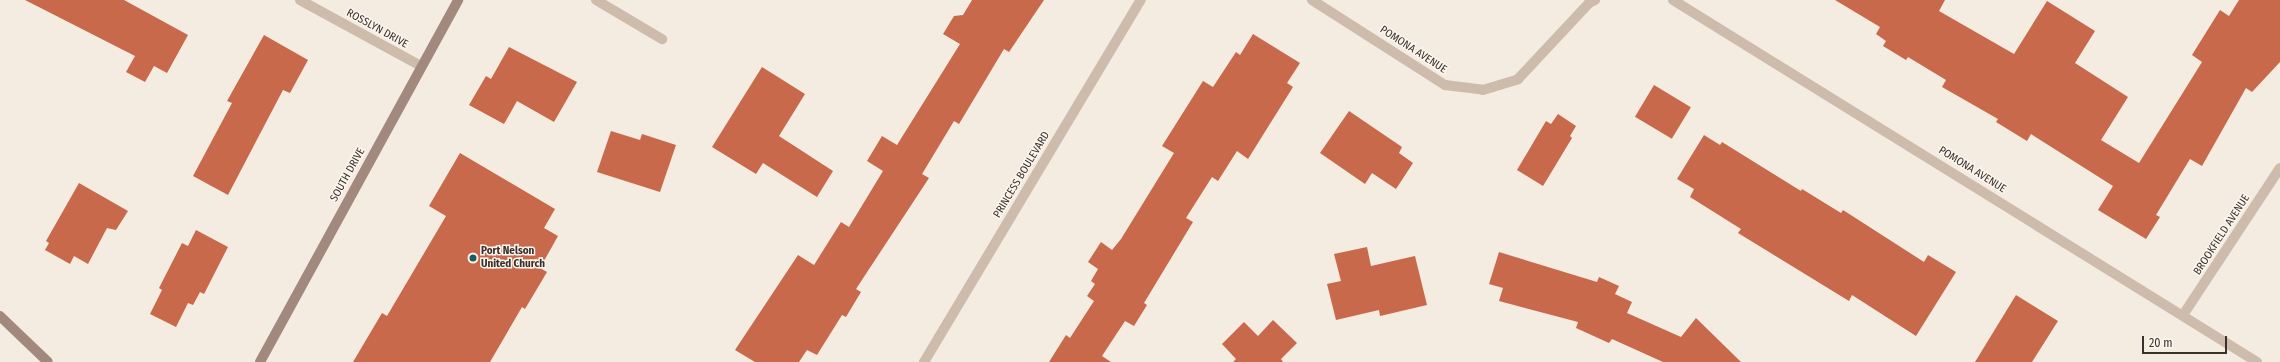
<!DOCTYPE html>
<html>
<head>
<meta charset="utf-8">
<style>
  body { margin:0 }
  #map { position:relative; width:2280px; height:362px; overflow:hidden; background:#f4ebe1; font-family:"Fira Sans Condensed",sans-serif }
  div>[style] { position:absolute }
  .building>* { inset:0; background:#c8694b; transform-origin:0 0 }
  .street>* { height:10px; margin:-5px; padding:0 5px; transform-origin:5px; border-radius:5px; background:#cdbbac }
  .secondary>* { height:10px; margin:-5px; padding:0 5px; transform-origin:5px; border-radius:5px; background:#a18a7d }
  .dots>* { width:11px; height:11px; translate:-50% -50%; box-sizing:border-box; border:2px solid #fbf5ee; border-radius:50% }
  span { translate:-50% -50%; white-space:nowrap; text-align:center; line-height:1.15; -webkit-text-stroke:3px #fbf5ee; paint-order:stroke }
  .street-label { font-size:11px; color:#3b302b }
  .poi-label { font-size:11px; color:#3b302b; font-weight:700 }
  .left { translate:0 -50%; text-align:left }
  .scale { position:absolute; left:2142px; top:336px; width:85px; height:18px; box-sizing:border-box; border:2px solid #3b302b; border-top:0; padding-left:5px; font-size:12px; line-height:14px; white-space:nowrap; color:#3b302b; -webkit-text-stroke:3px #fbf5ee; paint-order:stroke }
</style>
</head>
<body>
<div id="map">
  <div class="building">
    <i style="clip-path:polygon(25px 0,124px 0,188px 35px,167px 73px,154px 66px,145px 82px,126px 72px,135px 56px)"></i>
    <i style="clip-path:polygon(972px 0,1044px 0,1009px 52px,1004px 49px,959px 124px,954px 121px,922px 174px,929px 178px,856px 289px,861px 292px,846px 317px,842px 315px,817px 355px,807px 350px,799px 362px,755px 362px,735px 350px,798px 255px,814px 265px,841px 222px,849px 227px,883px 171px,867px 161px,882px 136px,897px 145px,960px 44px,943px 34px,954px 16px,963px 15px)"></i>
    <i style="clip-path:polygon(1835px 0,1945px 0,1939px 11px,2014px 54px,2047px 1px,2095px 31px,2075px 63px,2128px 97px,2101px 140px,2139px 163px,2202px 62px,2192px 55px,2220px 10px,2229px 16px,2239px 0,2280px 0,2280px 62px,2252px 92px,2246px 88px,2202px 166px,2190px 159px,2156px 215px,2160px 217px,2146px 239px,2098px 210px,2113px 186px,2031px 134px,2027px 141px,1996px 122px,1998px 119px,1942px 87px,1946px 80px,1908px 57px,1906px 60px,1883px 46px,1886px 41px,1876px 34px,1880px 27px)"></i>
    <i style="clip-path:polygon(1253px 34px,1300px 63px,1287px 83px,1293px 87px,1248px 159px,1237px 151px,1218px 181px,1212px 177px,1186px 218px,1193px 222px,1144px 303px,1147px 305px,1134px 326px,1125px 321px,1102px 356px,1111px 362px,1049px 362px,1066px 335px,1070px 338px,1094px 301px,1087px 296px,1095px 284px,1091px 281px,1098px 269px,1088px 262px,1101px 242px,1112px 250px,1121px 239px,1174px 153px,1162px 146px,1203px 81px,1213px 87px,1236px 52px,1240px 55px)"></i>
    <i style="clip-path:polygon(264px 35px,308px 60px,290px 93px,283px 90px,228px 195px,193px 176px,232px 103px,227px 101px)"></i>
    <i style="clip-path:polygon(509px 47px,577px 82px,554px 122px,517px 101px,504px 124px,469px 105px,486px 76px,491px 79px)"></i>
    <i style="clip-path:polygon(762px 67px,805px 94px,779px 136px,833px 171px,817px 197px,763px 163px,756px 174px,712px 147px)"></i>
    <i style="left:1654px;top:85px;width:43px;height:37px;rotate:31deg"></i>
    <i style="clip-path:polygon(1349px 111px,1402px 147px,1399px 153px,1413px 163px,1396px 189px,1372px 173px,1365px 184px,1320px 153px)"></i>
    <i style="clip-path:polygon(1558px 114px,1576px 126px,1570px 136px,1572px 138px,1543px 186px,1517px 170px,1546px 121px,1551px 124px)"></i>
    <i style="clip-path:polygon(611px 131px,640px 140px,642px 134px,676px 145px,660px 192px,597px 172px)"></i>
    <i style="clip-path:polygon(1704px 135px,1720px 145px,1722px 142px,1801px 191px,1802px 189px,1841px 213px,1843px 210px,1924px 262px,1928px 255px,1956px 272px,1916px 336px,1852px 295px,1849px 301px,1738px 233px,1741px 229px,1690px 197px,1694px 189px,1677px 179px)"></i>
    <i style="clip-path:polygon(460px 153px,555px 209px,544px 228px,558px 236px,540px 268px,547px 272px,525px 309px,522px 307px,490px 362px,353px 362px,382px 313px,387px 316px,446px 216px,429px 206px)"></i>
    <i style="clip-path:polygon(79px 183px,128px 211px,116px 230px,107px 228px,88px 264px,74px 256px,70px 264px,45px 250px,49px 243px,46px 241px)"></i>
    <i style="clip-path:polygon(196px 230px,228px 247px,204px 294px,200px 292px,193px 305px,188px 303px,176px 327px,150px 314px,162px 290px,159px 288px,182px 243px,188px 246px)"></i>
    <i style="clip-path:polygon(1367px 247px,1371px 266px,1415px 256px,1427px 305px,1380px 316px,1379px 310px,1336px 320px,1327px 284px,1341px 281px,1334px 254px)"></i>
    <i style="clip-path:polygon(1499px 252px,1597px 282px,1599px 277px,1619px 286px,1615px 294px,1632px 302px,1627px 313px,1681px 337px,1696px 318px,1741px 362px,1663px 362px,1612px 339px,1609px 343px,1576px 328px,1578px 322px,1499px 301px,1503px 288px,1489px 284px)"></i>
    <i style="clip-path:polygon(2016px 295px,2058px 321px,2032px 362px,1975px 362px)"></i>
    <i style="clip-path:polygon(1273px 320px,1297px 343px,1281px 359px,1283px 362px,1233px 362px,1236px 359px,1222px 344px,1244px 322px,1258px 336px)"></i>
  </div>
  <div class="street">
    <i style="left:300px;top:0;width:138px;rotate:28.6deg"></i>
    <i style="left:596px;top:0;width:77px;rotate:30.6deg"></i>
    <i style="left:1312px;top:0;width:158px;rotate:32.6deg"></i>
    <i style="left:1445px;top:85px;width:38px;rotate:7deg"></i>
    <i style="left:1483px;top:90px;width:37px;rotate:-17deg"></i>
    <i style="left:1518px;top:79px;width:104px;rotate:-46.9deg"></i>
    <i style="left:1589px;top:3px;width:7px;rotate:-27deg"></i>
    <i style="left:1673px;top:0;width:687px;rotate:31.79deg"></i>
    <i style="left:2183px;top:315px;width:176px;rotate:-56.6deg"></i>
    <i style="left:924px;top:362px;width:422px;rotate:-59.1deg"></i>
  </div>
  <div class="secondary">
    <i style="left:0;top:316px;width:66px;rotate:43.8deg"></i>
    <i style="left:260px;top:362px;width:413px;rotate:-61.3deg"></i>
  </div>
  <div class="dots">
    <i style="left:473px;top:258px;background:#1f5a5e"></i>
  </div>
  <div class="street-label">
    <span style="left:377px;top:29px;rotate:29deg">ROSSLYN DRIVE</span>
    <span style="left:1413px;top:50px;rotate:33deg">POMONA AVENUE</span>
    <span style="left:1972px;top:170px;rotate:32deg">POMONA AVENUE</span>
    <span style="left:348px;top:175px;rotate:-61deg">SOUTH DRIVE</span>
    <span style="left:1022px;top:175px;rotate:-59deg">PRINCESS BOULEVARD</span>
    <span style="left:2222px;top:235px;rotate:-57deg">BROOKFIELD AVENUE</span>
  </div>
  <div class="poi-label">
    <span class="left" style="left:481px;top:258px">Port Nelson<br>United Church</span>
  </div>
  <div class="scale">20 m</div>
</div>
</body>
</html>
